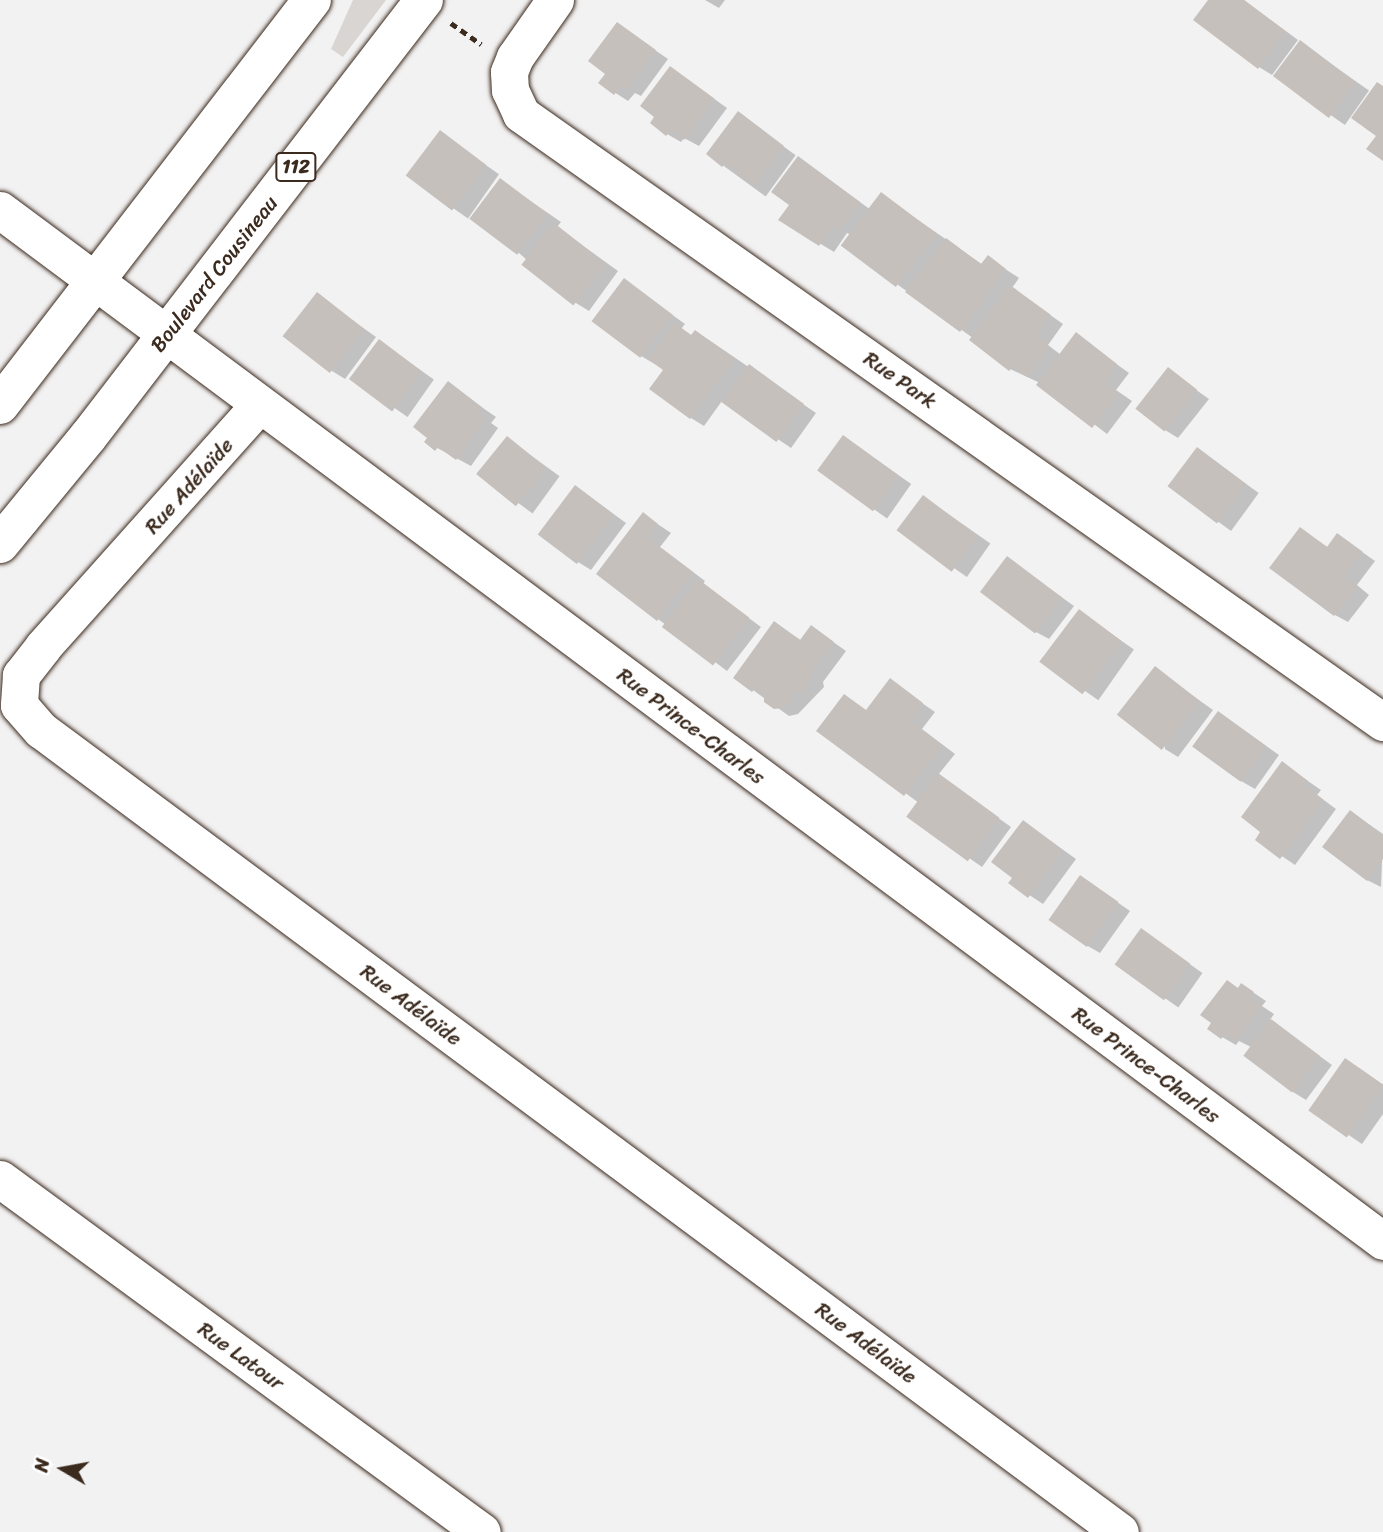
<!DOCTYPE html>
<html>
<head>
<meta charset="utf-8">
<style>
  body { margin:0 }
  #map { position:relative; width:1383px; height:1532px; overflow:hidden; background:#f3f2f2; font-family:Sriracha,sans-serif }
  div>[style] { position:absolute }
  .green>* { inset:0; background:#d8d5d2 }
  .shadow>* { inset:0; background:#0003; transform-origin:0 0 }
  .building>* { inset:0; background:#c6c0bd; transform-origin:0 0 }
  .path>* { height:4.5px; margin-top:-2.25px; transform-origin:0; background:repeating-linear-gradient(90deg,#3b2a1e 0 7px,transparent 0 12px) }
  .roads { filter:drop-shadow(0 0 2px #3b2a1e) drop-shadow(0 0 2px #3b2a1e) }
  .minor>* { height:37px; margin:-18.5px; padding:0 18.5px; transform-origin:18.5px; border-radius:18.5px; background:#fff }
  .primary>* { height:38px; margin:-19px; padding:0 19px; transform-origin:19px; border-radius:19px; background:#fff }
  span { translate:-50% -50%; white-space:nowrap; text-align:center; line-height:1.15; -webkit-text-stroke:5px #fff; paint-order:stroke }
  .shield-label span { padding:2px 5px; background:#fff; border:2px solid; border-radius:5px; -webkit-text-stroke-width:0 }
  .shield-label { font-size:19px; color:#3b2a1e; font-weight:700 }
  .street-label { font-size:21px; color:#3b2a1e }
  .north { position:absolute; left:28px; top:1434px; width:70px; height:70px; -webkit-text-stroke:5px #fff; paint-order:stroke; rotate:280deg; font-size:19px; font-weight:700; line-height:28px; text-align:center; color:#3b2a1e }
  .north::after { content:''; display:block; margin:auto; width:24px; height:32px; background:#3b2a1e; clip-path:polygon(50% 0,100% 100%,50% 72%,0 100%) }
</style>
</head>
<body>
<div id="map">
  <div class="green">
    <i style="clip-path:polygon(353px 0,386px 0,343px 57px,331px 49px)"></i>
  </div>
  <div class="shadow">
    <i style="clip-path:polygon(705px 0,725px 0,719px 8px)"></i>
    <i style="clip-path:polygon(1210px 0,1244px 0,1298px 40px,1272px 75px,1259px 67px)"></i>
    <i style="clip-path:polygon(617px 24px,668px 59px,641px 96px,635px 93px,628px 101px,600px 83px,607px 73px)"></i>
    <i style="left:1301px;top:43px;width:83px;height:42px;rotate:35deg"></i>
    <i style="clip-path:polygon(671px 68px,727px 108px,699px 146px,684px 138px,681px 142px,667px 134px,657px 117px)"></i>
    <i style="left:739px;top:114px;width:70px;height:51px;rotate:36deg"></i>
    <i style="left:440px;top:133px;width:72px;height:54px;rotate:35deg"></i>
    <i style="clip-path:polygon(799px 158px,871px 210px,882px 195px,983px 265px,988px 258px,1019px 278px,1012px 288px,1063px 324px,1048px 345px,1061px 355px,1076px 335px,1129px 373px,1116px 390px,1132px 401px,1107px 434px,1040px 383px,1010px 369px,973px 338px,843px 246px,851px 235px,847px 233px,834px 252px,781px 220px,792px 205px)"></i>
    <i style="clip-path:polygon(500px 180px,561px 222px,557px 227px,618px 271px,589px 311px,576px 303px,519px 253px)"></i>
    <i style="clip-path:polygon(624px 280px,685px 324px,681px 329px,693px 336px,696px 332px,709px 340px,816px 413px,791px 448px,722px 401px,704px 426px,691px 418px,665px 370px,641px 356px)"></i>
    <i style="clip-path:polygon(317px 295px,376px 337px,345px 379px,332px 371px)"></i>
    <i style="left:379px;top:341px;width:67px;height:46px;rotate:35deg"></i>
    <i style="clip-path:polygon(1168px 370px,1209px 399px,1178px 438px,1165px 430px)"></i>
    <i style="clip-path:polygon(448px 384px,496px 417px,491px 423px,498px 428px,471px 466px,426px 442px)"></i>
    <i style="left:844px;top:437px;width:82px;height:42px;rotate:35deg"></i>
    <i style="left:507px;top:438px;width:65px;height:46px;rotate:36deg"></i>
    <i style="left:1198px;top:449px;width:75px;height:47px;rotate:36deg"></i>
    <i style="clip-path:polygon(576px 487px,626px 523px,591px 570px,578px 562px)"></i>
    <i style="left:924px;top:497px;width:81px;height:41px;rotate:35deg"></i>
    <i style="clip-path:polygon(644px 515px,671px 533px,660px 547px,705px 581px,703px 584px,761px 627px,727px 671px,658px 619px)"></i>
    <i style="clip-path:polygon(1300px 529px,1329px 548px,1338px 535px,1375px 561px,1357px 585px,1369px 595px,1348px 622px,1335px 615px)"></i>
    <i style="clip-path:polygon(1007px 558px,1074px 606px,1049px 639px,1036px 632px)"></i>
    <i style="left:1079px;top:611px;width:67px;height:62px;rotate:35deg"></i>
    <i style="clip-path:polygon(775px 623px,802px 641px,812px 627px,846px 651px,823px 682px,824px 687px,798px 714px,789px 716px,753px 690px)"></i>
    <i style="clip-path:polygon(1155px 669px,1213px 710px,1178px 757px,1165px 749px)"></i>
    <i style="clip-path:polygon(890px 681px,935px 712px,922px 729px,955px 754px,938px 775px,1011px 827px,982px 867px,909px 816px,919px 803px,819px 730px,844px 696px,867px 711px)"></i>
    <i style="clip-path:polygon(1219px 713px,1279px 755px,1255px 789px,1241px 781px)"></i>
    <i style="clip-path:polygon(1283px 764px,1321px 790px,1317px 795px,1336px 809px,1295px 865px,1257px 839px,1263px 831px)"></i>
    <i style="clip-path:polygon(1351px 812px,1383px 834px,1381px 887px,1367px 880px)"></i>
    <i style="clip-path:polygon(1024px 822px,1076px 859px,1043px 904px,1011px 883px,1015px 877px)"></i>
    <i style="clip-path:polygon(1081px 877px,1130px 911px,1100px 953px,1086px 945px)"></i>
    <i style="left:1141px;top:930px;width:75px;height:42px;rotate:35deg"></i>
    <i style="clip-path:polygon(1242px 985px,1266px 1001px,1262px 1006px,1274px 1014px,1270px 1020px,1332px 1065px,1306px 1100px,1293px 1092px,1251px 1047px,1239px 1041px,1236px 1045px,1222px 1037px)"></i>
    <i style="clip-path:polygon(1359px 1068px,1383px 1085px,1383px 1114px,1362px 1144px,1310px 1109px)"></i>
  </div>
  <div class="building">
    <i style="clip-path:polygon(1208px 0,1244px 0,1285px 31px,1258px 69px,1193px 20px)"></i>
    <i style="clip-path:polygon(617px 22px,656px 50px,627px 90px,621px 86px,614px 95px,598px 83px,605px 74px,588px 61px)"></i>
    <i style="left:1300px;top:40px;width:70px;height:45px;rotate:37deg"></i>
    <i style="clip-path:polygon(670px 66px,715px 99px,684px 140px,671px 130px,666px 136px,650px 123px,654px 117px,640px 106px)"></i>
    <i style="clip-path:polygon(1377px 82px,1383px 86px,1383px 161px,1366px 149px,1376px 136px,1351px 118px)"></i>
    <i style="clip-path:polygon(738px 111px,784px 146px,754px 186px,725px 163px,722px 167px,706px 154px)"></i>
    <i style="left:440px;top:130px;width:58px;height:57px;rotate:37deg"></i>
    <i style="clip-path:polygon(798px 156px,860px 202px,839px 230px,833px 226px,819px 246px,778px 220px,789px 205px,771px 192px)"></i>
    <i style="left:500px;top:178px;width:60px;height:51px;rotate:37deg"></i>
    <i style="left:881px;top:192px;width:69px;height:67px;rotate:37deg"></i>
    <i style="left:554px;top:223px;width:66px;height:53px;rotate:38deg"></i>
    <i style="clip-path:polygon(946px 238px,981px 264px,988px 255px,1006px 269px,960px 332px,905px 292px)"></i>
    <i style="left:624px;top:278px;width:61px;height:54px;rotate:37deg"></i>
    <i style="clip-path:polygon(1010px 285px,1051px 315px,1036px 336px,1050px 347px,1027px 377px,1013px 366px,1009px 371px,969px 340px)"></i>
    <i style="left:317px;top:292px;width:60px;height:56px;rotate:38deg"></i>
    <i style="clip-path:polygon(675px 323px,691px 335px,695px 330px,735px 359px,690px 419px,649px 389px,663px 370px,648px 359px)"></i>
    <i style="clip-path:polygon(1076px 332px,1117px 364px,1104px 381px,1119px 393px,1092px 428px,1036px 385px)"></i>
    <i style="left:379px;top:339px;width:54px;height:50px;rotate:37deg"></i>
    <i style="left:749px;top:364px;width:68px;height:47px;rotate:36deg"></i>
    <i style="left:1168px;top:367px;width:37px;height:53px;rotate:38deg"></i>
    <i style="clip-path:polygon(448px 381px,483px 408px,479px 414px,486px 419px,456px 460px,438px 447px,435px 451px,424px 442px,427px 438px,413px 427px)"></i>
    <i style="left:843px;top:435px;width:69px;height:44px;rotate:36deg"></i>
    <i style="left:507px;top:436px;width:51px;height:49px;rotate:39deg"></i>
    <i style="left:1197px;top:447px;width:62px;height:49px;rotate:37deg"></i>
    <i style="left:575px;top:485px;width:49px;height:62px;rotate:37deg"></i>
    <i style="left:923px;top:495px;width:69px;height:44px;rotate:37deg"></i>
    <i style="clip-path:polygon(643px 512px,658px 524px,648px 538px,693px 572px,657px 621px,596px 574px)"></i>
    <i style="clip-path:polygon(1300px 527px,1327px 547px,1337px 533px,1363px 552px,1344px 576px,1357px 586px,1334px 616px,1269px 568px)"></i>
    <i style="left:1007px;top:556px;width:69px;height:45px;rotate:37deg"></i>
    <i style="left:698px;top:579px;width:64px;height:60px;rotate:37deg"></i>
    <i style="left:1079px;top:609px;width:54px;height:66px;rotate:37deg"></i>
    <i style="clip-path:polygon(774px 621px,800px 640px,811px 625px,834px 642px,810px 673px,811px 679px,802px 692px,795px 693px,784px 708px,774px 709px,764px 702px,764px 695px,755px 688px,752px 692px,733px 678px)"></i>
    <i style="left:1155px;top:666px;width:57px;height:62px;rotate:38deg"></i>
    <i style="clip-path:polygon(890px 678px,923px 703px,910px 721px,942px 745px,904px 796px,816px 731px,844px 694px,866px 710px)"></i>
    <i style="left:1218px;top:711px;width:60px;height:44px;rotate:36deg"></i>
    <i style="clip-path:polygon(1282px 761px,1308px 781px,1305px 786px,1324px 800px,1280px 859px,1255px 840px,1260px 832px,1241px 817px)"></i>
    <i style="left:938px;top:773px;width:76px;height:54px;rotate:36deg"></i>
    <i style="clip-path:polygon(1350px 810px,1383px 835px,1383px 859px,1367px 881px,1322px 847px)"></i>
    <i style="clip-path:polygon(1023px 820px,1063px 850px,1028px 898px,1008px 883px,1012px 878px,991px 862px)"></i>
    <i style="left:1080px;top:875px;width:47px;height:55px;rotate:35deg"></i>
    <i style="left:1141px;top:928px;width:61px;height:45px;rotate:36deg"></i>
    <i style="clip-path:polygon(1227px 980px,1238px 988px,1241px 983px,1254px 992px,1250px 997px,1262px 1006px,1236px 1041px,1226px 1033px,1221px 1039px,1207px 1029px,1211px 1023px,1200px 1015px)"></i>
    <i style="left:1271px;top:1019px;width:61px;height:46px;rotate:37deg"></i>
    <i style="left:1345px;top:1058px;width:47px;height:64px;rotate:35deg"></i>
  </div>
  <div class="path">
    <i style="left:451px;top:23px;width:37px;rotate:35deg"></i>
  </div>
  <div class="roads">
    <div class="minor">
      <i style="left:555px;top:0;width:70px;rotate:125.1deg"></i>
      <i style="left:515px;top:57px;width:16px;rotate:112deg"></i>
      <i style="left:509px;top:72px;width:18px;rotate:87deg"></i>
      <i style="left:510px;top:90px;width:26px;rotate:65deg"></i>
      <i style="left:521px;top:114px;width:1055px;rotate:35.2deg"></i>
      <i style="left:0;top:210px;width:1725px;rotate:36.7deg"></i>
      <i style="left:259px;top:405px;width:324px;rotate:131.8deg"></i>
      <i style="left:43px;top:647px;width:36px;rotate:128deg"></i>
      <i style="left:21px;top:675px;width:30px;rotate:94deg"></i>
      <i style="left:19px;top:705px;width:33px;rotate:49deg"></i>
      <i style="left:41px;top:730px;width:1344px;rotate:36.62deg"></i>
      <i style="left:0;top:1179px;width:597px;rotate:36.22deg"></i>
    </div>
    <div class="primary">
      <i style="left:0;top:405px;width:511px;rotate:-52.39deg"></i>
      <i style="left:0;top:544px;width:139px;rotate:-50.6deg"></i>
      <i style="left:88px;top:437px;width:551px;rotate:-52.44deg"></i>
    </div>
  </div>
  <div class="shield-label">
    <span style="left:296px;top:167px">112</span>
  </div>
  <div class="street-label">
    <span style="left:214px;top:274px;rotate:-52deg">Boulevard Cousineau</span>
    <span style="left:900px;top:380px;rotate:35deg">Rue Park</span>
    <span style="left:189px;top:486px;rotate:-48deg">Rue Adélaïde</span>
    <span style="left:691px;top:726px;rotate:37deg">Rue Prince-Charles</span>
    <span style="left:411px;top:1005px;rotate:37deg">Rue Adélaïde</span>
    <span style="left:1146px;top:1065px;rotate:37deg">Rue Prince-Charles</span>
    <span style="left:866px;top:1343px;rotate:37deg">Rue Adélaïde</span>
    <span style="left:241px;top:1356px;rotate:36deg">Rue Latour</span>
  </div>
  <div class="north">N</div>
</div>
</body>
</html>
